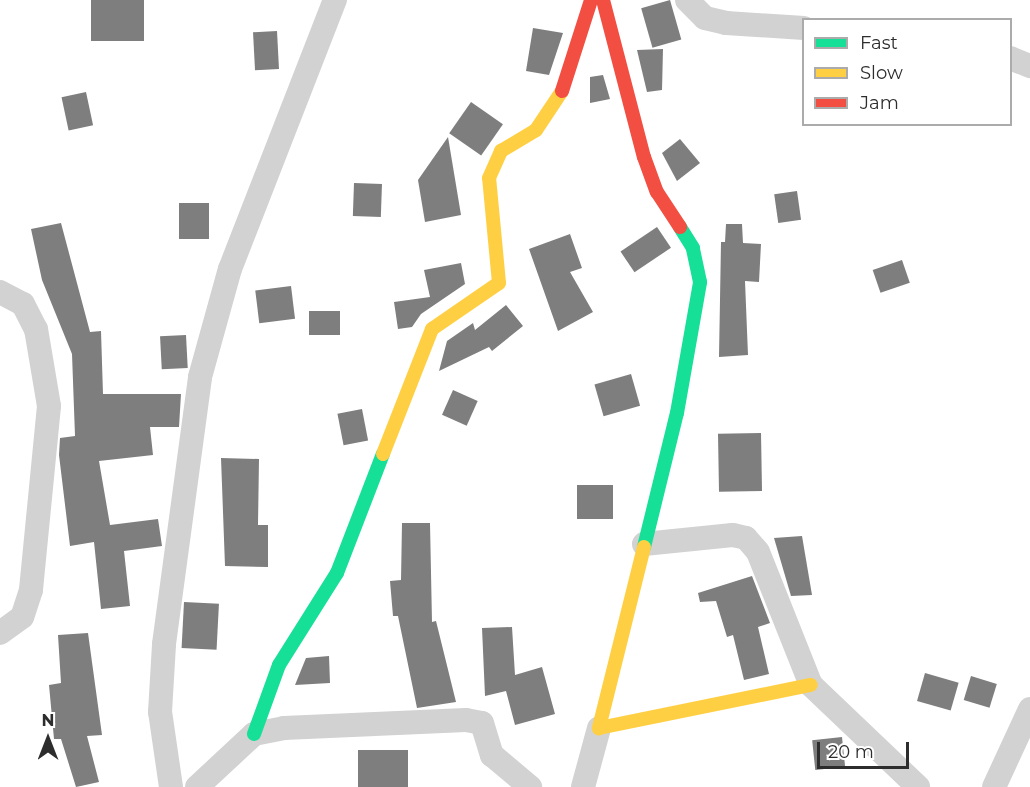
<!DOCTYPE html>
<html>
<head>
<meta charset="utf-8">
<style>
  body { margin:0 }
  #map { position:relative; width:1030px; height:787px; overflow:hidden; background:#fff; font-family:Montserrat,sans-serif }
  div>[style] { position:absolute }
  .building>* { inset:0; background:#7e7e7e; transform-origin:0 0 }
  .street>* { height:24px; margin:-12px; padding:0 12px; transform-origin:12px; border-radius:12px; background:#d2d2d2 }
  .fast>* { height:14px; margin:-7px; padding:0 7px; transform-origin:7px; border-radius:7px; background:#16e098 }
  .slow>* { height:14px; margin:-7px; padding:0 7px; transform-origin:7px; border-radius:7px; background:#ffcf43 }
  .jam>* { height:14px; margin:-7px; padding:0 7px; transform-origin:7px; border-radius:7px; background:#f24e42 }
  span { translate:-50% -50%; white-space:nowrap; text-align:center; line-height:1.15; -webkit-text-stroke:6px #fff; paint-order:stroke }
  .legend { position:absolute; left:802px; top:18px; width:210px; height:108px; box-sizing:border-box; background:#fff; border:2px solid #ababab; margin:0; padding:8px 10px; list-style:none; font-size:18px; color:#2d2d2d }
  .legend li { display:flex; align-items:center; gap:12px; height:30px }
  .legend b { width:30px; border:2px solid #ababab }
  .north { position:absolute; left:18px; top:709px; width:60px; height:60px; -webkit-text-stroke:4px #fff; paint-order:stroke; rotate:0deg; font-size:16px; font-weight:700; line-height:24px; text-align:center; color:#2d2d2d }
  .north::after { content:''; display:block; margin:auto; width:21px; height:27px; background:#2d2d2d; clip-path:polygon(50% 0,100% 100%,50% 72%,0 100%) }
  .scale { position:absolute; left:817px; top:742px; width:92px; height:27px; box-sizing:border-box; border:3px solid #2d2d2d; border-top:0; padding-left:8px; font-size:18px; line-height:21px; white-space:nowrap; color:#2d2d2d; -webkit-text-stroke:4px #fff; paint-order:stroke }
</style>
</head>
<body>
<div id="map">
  <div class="building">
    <i style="left:91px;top:0;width:53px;height:41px"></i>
    <i style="left:670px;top:0;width:41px;height:30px;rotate:74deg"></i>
    <i style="clip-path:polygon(533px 28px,563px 33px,549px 75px,526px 71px)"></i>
    <i style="left:277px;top:31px;width:38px;height:24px;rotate:87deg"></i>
    <i style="clip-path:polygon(663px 49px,662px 90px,647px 92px,637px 50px)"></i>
    <i style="clip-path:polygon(603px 75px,610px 99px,590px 103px,590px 77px)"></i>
    <i style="left:86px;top:92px;width:34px;height:25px;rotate:78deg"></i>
    <i style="left:471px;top:102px;width:39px;height:38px;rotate:35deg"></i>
    <i style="clip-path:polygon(448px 137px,461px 215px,425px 222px,418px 180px)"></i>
    <i style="clip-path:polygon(680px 139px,700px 163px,677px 181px,662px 153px)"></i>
    <i style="left:354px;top:183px;width:28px;height:33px;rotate:2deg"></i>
    <i style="left:797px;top:191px;width:29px;height:23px;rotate:82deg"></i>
    <i style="left:179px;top:203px;width:30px;height:36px"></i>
    <i style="clip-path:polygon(61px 223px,90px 332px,101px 331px,103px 394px,181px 394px,179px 427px,150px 427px,153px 455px,99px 461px,110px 525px,158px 519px,162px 546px,124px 551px,130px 606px,101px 609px,94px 542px,70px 546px,59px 455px,60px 438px,75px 436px,72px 354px,42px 280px,31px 229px)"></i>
    <i style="clip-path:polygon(726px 224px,742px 224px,743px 243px,761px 244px,759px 282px,745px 281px,748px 355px,719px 357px,721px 242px,725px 242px)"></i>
    <i style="left:657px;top:227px;width:25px;height:44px;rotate:56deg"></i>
    <i style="clip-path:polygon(570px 234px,582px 268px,570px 272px,593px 312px,558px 331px,529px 249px)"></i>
    <i style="left:902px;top:260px;width:24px;height:31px;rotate:71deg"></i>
    <i style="clip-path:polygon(461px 263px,465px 284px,421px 314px,412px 327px,398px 329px,394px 302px,430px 297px,424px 270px)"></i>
    <i style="left:291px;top:286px;width:33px;height:36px;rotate:83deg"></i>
    <i style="clip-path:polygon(506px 305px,523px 326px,492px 351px,489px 347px,439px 371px,447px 341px,473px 323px,475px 330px)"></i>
    <i style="left:309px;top:311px;width:31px;height:24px"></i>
    <i style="left:186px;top:335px;width:33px;height:26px;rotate:87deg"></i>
    <i style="left:631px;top:374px;width:33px;height:38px;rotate:74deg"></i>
    <i style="left:453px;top:390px;width:27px;height:27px;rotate:24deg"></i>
    <i style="left:362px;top:409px;width:32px;height:25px;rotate:79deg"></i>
    <i style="left:761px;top:433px;width:58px;height:43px;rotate:89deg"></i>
    <i style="clip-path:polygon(221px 458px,259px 459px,258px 525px,268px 525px,268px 567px,225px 566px)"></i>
    <i style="left:577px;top:485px;width:36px;height:34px"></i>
    <i style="clip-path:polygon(402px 523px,430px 523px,432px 622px,436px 621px,456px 702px,417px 708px,398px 616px,393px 616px,390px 581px,401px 580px)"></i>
    <i style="clip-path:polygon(802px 536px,812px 595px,791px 596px,774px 538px)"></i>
    <i style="clip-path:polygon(752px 576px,770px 623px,758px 627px,769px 674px,744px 680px,733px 635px,727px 637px,716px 601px,700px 602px,698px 593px)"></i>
    <i style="left:184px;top:602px;width:35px;height:46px;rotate:3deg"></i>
    <i style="clip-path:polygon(512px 627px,515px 675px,542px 667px,555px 714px,515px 725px,506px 691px,485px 696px,482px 628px)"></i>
    <i style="clip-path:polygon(88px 633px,102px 735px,87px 736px,99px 782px,76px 787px,61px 739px,54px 739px,49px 685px,61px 683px,58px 635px)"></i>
    <i style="clip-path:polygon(329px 656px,330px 683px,295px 685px,306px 658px)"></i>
    <i style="left:925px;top:673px;width:35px;height:29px;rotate:16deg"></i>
    <i style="left:971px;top:676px;width:27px;height:25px;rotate:17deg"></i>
    <i style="left:842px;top:737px;width:30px;height:30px;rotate:84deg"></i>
    <i style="left:358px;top:750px;width:50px;height:37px"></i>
  </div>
  <div class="street">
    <i style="left:687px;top:0;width:25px;rotate:45deg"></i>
    <i style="left:705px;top:18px;width:22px;rotate:13deg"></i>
    <i style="left:726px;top:23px;width:78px;rotate:3.7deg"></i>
    <i style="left:1010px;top:58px;width:22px;rotate:22deg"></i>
    <i style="left:0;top:292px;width:26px;rotate:28deg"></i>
    <i style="left:23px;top:304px;width:28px;rotate:63deg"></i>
    <i style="left:36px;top:329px;width:78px;rotate:80.4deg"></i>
    <i style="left:49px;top:406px;width:185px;rotate:95.6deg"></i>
    <i style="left:31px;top:590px;width:28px;rotate:108deg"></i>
    <i style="left:22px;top:617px;width:27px;rotate:144deg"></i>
    <i style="left:644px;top:544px;width:89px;rotate:-5.8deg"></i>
    <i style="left:733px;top:535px;width:13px;rotate:13deg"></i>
    <i style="left:746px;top:538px;width:18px;rotate:49deg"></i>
    <i style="left:758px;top:552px;width:143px;rotate:68.3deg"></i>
    <i style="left:811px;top:685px;width:148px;rotate:43.6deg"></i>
    <i style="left:171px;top:787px;width:76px;rotate:-98.3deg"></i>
    <i style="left:160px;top:712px;width:68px;rotate:-86.6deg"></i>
    <i style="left:164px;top:644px;width:269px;rotate:-82.3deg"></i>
    <i style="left:200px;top:377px;width:112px;rotate:-74.5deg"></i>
    <i style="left:230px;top:269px;width:289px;rotate:-68.7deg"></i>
    <i style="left:197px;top:787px;width:78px;rotate:-42.9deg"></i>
    <i style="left:254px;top:734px;width:31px;rotate:-11deg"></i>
    <i style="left:284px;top:728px;width:182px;rotate:-2.5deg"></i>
    <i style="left:466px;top:720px;width:16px;rotate:11deg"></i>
    <i style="left:482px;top:723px;width:34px;rotate:73deg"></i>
    <i style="left:492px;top:755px;width:50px;rotate:40.1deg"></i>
    <i style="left:583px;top:787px;width:61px;rotate:-74.8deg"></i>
    <i style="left:994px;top:787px;width:86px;rotate:-65.2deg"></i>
  </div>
  <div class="fast">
    <i style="left:644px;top:547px;width:138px;rotate:-76.2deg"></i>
    <i style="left:677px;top:413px;width:133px;rotate:-80deg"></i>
    <i style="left:700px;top:282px;width:35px;rotate:-102deg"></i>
    <i style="left:693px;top:248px;width:25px;rotate:-122deg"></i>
    <i style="left:254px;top:734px;width:73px;rotate:-70.1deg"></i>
    <i style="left:279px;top:665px;width:109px;rotate:-57.8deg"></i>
    <i style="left:337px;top:573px;width:128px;rotate:-68.9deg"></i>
  </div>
  <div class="slow">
    <i style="left:383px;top:454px;width:134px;rotate:-68.6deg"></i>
    <i style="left:432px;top:329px;width:81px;rotate:-34.5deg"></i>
    <i style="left:499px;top:283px;width:105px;rotate:-95.4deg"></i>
    <i style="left:489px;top:178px;width:30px;rotate:-66deg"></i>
    <i style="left:501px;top:151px;width:41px;rotate:-31deg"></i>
    <i style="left:536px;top:130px;width:47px;rotate:-56.3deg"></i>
    <i style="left:644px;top:547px;width:187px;rotate:104deg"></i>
    <i style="left:599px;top:728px;width:216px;rotate:-11.5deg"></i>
  </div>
  <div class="jam">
    <i style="left:603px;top:0;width:162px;rotate:75.4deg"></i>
    <i style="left:644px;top:157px;width:37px;rotate:70deg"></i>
    <i style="left:657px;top:192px;width:42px;rotate:56.7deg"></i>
    <i style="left:562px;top:91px;width:96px;rotate:-72.3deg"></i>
  </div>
  <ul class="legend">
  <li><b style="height:8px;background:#16e098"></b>Fast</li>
  <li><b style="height:8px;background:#ffcf43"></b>Slow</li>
  <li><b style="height:8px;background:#f24e42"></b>Jam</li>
  </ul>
  <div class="north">N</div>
  <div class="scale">20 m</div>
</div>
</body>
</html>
